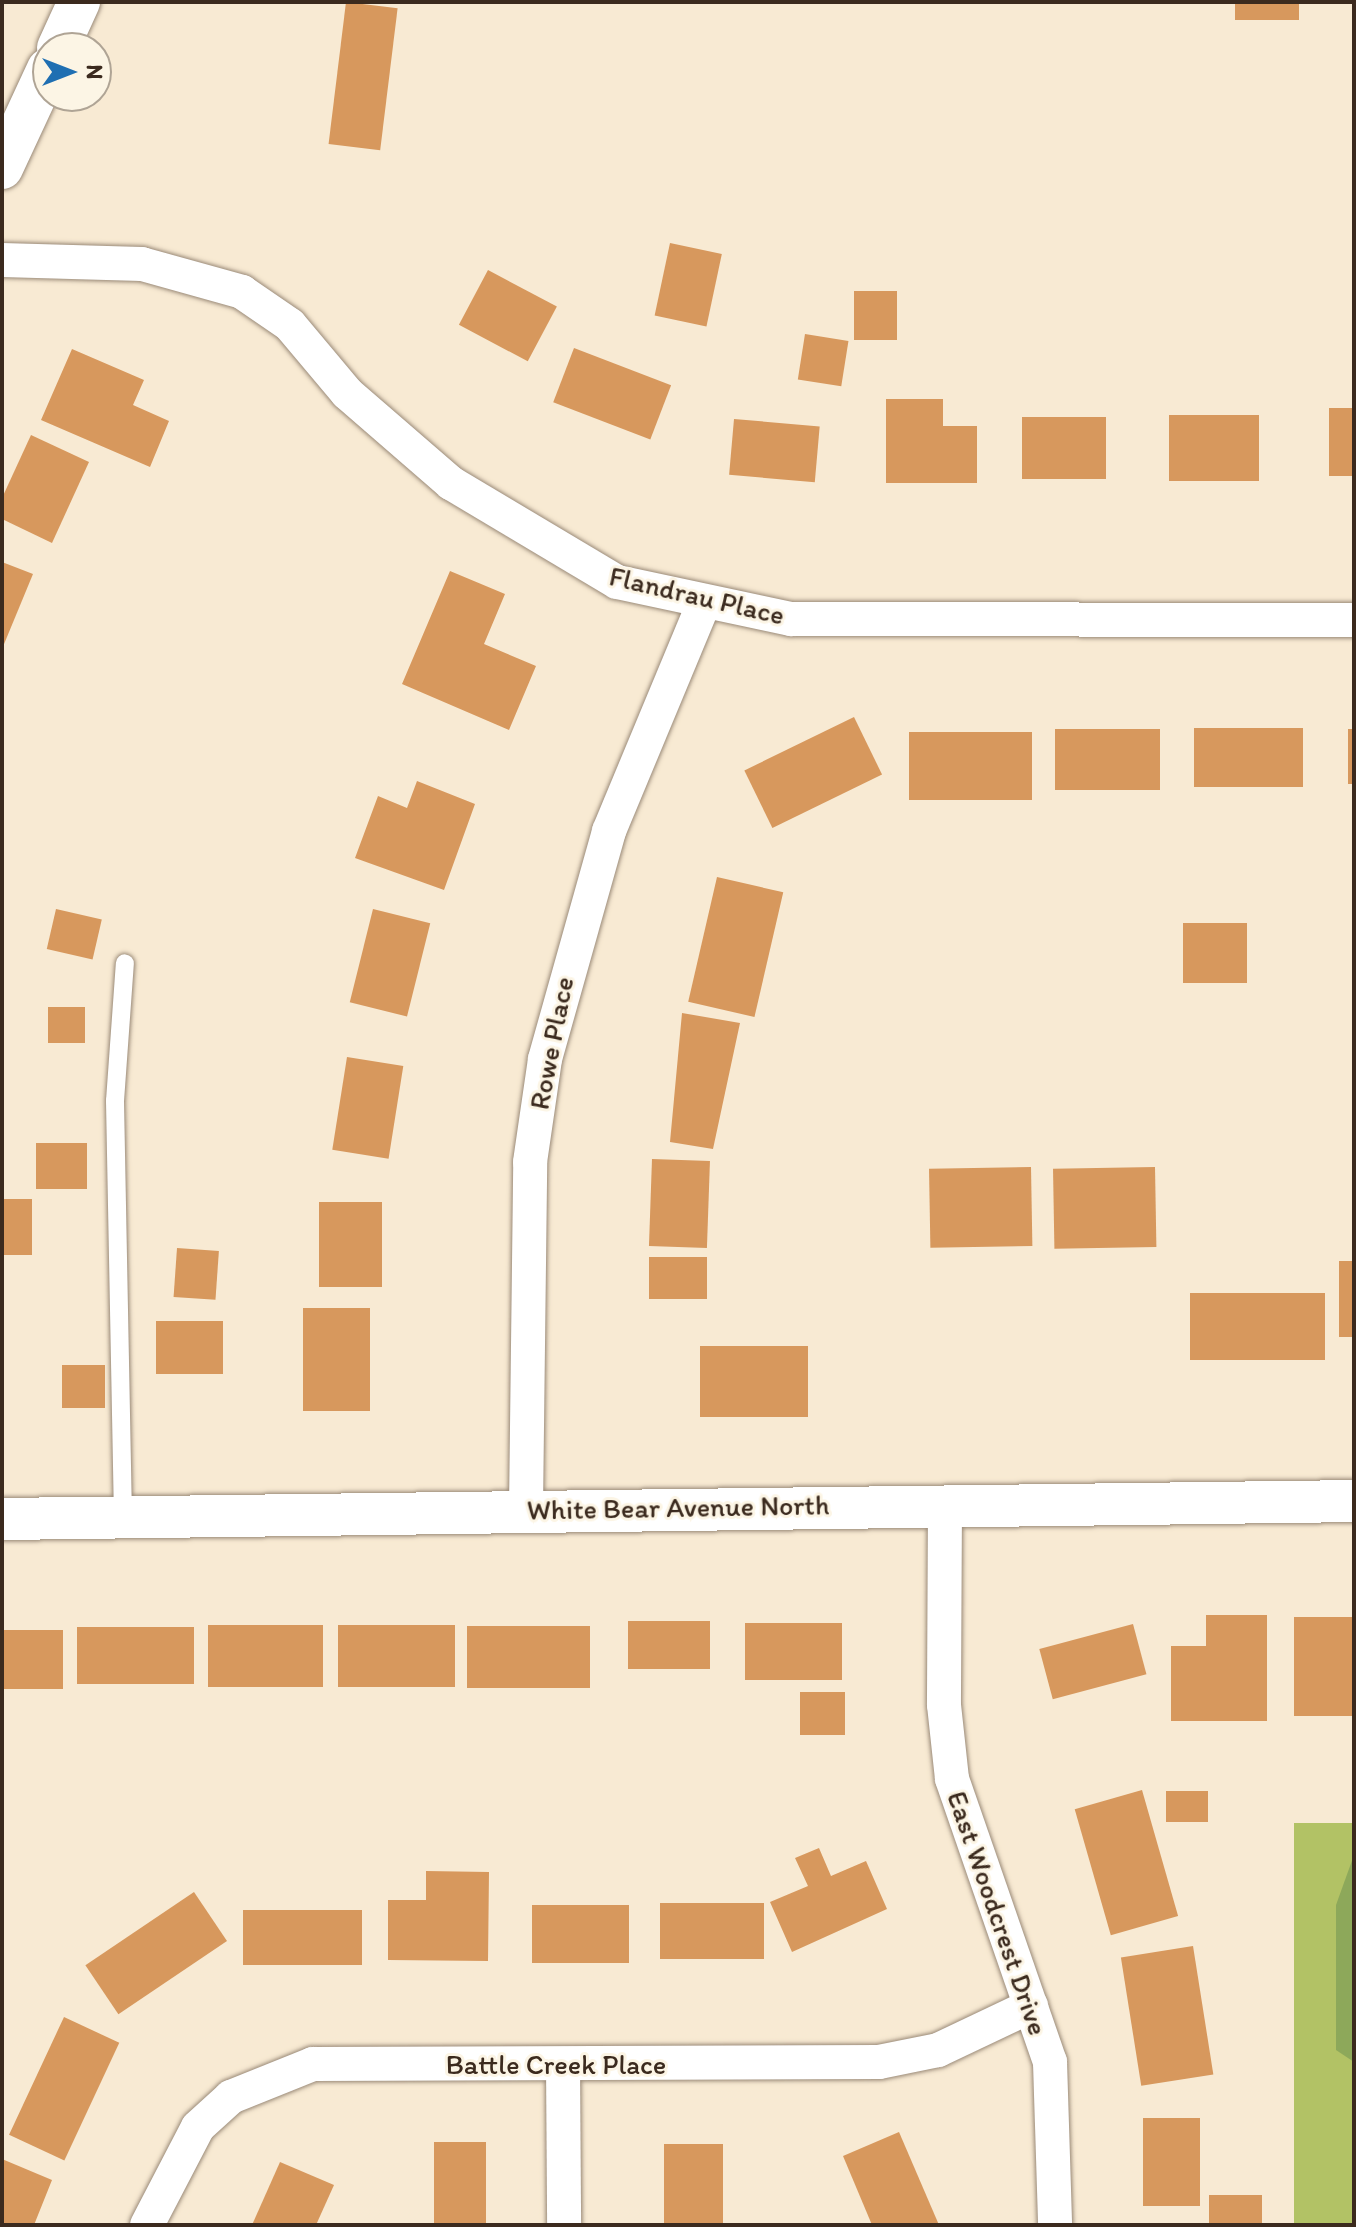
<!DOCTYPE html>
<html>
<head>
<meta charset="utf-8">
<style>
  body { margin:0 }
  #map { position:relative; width:1356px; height:2227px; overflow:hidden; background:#f8ead3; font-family:Itim,sans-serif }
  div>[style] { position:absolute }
  .green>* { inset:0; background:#b2c265; transform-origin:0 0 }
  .forest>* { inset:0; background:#8da85a }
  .building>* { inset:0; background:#d7985d; transform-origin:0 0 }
  .roads { filter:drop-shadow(0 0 2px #9a8a78) drop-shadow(0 0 2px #9a8a78) }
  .service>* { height:18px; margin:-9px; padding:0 9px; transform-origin:9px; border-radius:9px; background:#fff }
  .minor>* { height:34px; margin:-17px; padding:0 17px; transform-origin:17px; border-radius:17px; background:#fff }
  .tertiary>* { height:42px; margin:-21px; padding:0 21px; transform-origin:21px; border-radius:21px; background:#fff }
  span { translate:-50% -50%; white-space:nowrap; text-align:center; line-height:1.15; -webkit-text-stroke:6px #fcf5e5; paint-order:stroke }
  .street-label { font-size:28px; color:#3b2a1e }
  .frame { position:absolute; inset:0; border:4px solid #3b2a1e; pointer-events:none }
  .north { position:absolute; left:32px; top:32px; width:80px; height:80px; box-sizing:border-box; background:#fcf5e5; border:2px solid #afa495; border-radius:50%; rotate:90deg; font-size:22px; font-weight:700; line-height:32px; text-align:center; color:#3b2a1e }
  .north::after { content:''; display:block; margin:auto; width:28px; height:36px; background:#1f6fb2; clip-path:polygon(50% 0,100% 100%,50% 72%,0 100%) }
</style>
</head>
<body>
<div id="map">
  <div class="green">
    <i style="left:1354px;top:1823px;width:402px;height:60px;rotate:90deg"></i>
  </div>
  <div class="forest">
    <i style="clip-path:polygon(1354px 1855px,1354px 2062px,1336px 2050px,1336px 1905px)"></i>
  </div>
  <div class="building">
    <i style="left:346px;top:2px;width:52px;height:143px;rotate:7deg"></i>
    <i style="left:1235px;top:2px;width:64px;height:18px"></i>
    <i style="left:670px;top:243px;width:53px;height:74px;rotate:12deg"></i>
    <i style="left:488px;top:270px;width:78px;height:62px;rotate:28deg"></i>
    <i style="left:854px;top:291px;width:43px;height:49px"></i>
    <i style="left:805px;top:334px;width:44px;height:46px;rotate:9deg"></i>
    <i style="left:574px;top:348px;width:104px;height:58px;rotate:21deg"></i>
    <i style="clip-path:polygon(72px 349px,144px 380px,133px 405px,169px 421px,150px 467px,41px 420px)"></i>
    <i style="clip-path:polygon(886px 399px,943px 399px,943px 426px,977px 426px,977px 483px,886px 483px)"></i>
    <i style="left:1329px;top:408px;width:25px;height:68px"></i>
    <i style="left:1169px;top:415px;width:90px;height:66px"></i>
    <i style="left:1022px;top:417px;width:84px;height:62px"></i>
    <i style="left:734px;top:419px;width:86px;height:56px;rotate:5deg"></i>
    <i style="clip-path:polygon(31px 435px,89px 462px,52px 543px,2px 519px,2px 498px)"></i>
    <i style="clip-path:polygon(2px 562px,33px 574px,2px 649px)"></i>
    <i style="clip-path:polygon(450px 571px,505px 594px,484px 644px,536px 666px,509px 730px,402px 684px)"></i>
    <i style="left:854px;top:717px;width:64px;height:122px;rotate:64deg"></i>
    <i style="left:1194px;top:728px;width:109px;height:59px"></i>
    <i style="left:1055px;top:729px;width:105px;height:61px"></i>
    <i style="left:1348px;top:729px;width:6px;height:55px"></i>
    <i style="left:909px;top:732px;width:123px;height:68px"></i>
    <i style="clip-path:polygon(417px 781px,475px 804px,444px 890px,355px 858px,378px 796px,407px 808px)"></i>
    <i style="left:717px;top:877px;width:68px;height:128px;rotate:13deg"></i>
    <i style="left:56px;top:909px;width:47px;height:41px;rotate:13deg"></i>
    <i style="left:373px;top:909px;width:59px;height:96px;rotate:14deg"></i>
    <i style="left:1183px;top:923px;width:64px;height:60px"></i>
    <i style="left:48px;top:1007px;width:37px;height:36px"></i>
    <i style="clip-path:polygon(682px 1013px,740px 1023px,713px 1149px,670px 1142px)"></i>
    <i style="left:347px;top:1057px;width:57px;height:94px;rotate:9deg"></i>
    <i style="left:36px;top:1143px;width:51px;height:46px"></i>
    <i style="left:652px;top:1159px;width:58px;height:87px;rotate:2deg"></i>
    <i style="left:1031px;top:1167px;width:79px;height:102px;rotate:89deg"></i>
    <i style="left:1155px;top:1167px;width:80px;height:102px;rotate:89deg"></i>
    <i style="left:2px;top:1199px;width:30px;height:56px"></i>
    <i style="left:319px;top:1202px;width:63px;height:85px"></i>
    <i style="left:177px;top:1248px;width:42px;height:49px;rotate:4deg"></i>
    <i style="left:649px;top:1257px;width:58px;height:42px"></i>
    <i style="left:1339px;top:1261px;width:15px;height:76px"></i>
    <i style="left:1190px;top:1293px;width:135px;height:67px"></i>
    <i style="left:303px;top:1308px;width:67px;height:103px"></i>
    <i style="left:156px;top:1321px;width:67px;height:53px"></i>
    <i style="left:700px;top:1346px;width:108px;height:71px"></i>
    <i style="left:105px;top:1365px;width:43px;height:43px;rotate:90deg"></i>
    <i style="clip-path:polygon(1206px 1615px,1267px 1615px,1267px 1721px,1171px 1721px,1171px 1646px,1206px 1646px)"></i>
    <i style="left:1294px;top:1617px;width:60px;height:99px"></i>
    <i style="left:628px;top:1621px;width:82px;height:48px"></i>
    <i style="left:745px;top:1623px;width:97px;height:57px"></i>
    <i style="left:1133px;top:1624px;width:52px;height:97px;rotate:75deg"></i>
    <i style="left:208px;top:1625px;width:115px;height:62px"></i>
    <i style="left:338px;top:1625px;width:117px;height:62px"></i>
    <i style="left:590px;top:1626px;width:62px;height:123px;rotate:90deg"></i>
    <i style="left:77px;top:1627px;width:117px;height:57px"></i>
    <i style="left:2px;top:1630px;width:61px;height:59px"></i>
    <i style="left:800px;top:1692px;width:45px;height:43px"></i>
    <i style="left:1142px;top:1790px;width:131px;height:70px;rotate:74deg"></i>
    <i style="left:1166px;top:1791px;width:42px;height:31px"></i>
    <i style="clip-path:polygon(819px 1848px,831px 1876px,866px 1861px,887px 1909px,792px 1952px,770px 1902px,808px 1886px,795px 1858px)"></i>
    <i style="clip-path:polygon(426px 1871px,489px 1872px,488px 1961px,388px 1960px,388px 1900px,426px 1900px)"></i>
    <i style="left:194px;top:1892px;width:59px;height:131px;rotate:56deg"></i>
    <i style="left:660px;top:1903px;width:104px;height:56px"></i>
    <i style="left:532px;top:1905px;width:97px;height:58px"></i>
    <i style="left:243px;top:1910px;width:119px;height:55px"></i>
    <i style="left:1193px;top:1946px;width:130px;height:73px;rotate:81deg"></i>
    <i style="left:64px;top:2017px;width:61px;height:130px;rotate:25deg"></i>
    <i style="left:1143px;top:2118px;width:57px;height:88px"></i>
    <i style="clip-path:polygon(899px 2132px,939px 2225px,872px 2225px,843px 2156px)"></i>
    <i style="left:434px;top:2142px;width:52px;height:83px"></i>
    <i style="left:664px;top:2144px;width:59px;height:81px"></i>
    <i style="clip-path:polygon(2px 2159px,52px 2180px,34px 2225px,2px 2225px)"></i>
    <i style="clip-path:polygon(280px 2162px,334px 2185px,316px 2225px,252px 2225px)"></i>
    <i style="left:1209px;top:2195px;width:53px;height:30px"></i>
  </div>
  <div class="roads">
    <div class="service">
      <i style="left:123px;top:1518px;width:417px;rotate:-91.1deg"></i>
      <i style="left:115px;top:1101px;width:138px;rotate:-85.9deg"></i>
    </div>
    <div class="minor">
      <i style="left:2px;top:260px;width:140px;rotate:1.6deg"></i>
      <i style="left:142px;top:264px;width:104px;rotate:15.6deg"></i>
      <i style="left:242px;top:292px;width:58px;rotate:34.5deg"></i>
      <i style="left:290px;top:325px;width:89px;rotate:50deg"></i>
      <i style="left:347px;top:393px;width:138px;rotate:40.9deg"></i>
      <i style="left:451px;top:483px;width:193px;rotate:30.8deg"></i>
      <i style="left:617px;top:582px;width:178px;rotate:12deg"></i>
      <i style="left:791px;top:619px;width:563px;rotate:0.1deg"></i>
      <i style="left:945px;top:1504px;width:201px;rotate:90.3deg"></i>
      <i style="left:944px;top:1705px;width:74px;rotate:83.8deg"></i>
      <i style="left:952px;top:1779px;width:299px;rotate:70.9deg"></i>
      <i style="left:1050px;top:2062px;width:163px;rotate:88.2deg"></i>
      <i style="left:526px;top:1509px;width:347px;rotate:-89.3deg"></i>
      <i style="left:530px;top:1162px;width:104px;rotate:-81.7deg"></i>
      <i style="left:545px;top:1059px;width:237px;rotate:-74.3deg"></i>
      <i style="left:609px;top:831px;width:247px;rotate:-67.4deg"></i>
      <i style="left:563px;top:2064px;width:161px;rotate:89.6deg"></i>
      <i style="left:147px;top:2225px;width:110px;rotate:-62.5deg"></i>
      <i style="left:198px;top:2127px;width:45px;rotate:-42.3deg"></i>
      <i style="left:231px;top:2097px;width:88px;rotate:-21.9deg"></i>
      <i style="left:313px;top:2064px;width:566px;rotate:-0.2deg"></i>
      <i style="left:879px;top:2062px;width:60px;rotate:-11.5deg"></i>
      <i style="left:938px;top:2050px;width:103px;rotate:-25.3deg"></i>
    </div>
    <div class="tertiary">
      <i style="left:58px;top:48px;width:51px;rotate:-65.5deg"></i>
      <i style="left:2px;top:168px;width:109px;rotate:-65.1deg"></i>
      <i style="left:2px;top:1519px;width:1352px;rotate:-0.76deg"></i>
    </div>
  </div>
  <div class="street-label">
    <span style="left:697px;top:595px;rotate:13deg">Flandrau Place</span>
    <span style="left:551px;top:1043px;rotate:-79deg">Rowe Place</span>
    <span style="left:678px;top:1507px;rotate:-1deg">White Bear Avenue North</span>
    <span style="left:998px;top:1913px;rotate:71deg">East Woodcrest Drive</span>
    <span style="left:556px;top:2064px">Battle Creek Place</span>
  </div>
  <div class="frame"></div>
  <div class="north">N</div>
</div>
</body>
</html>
